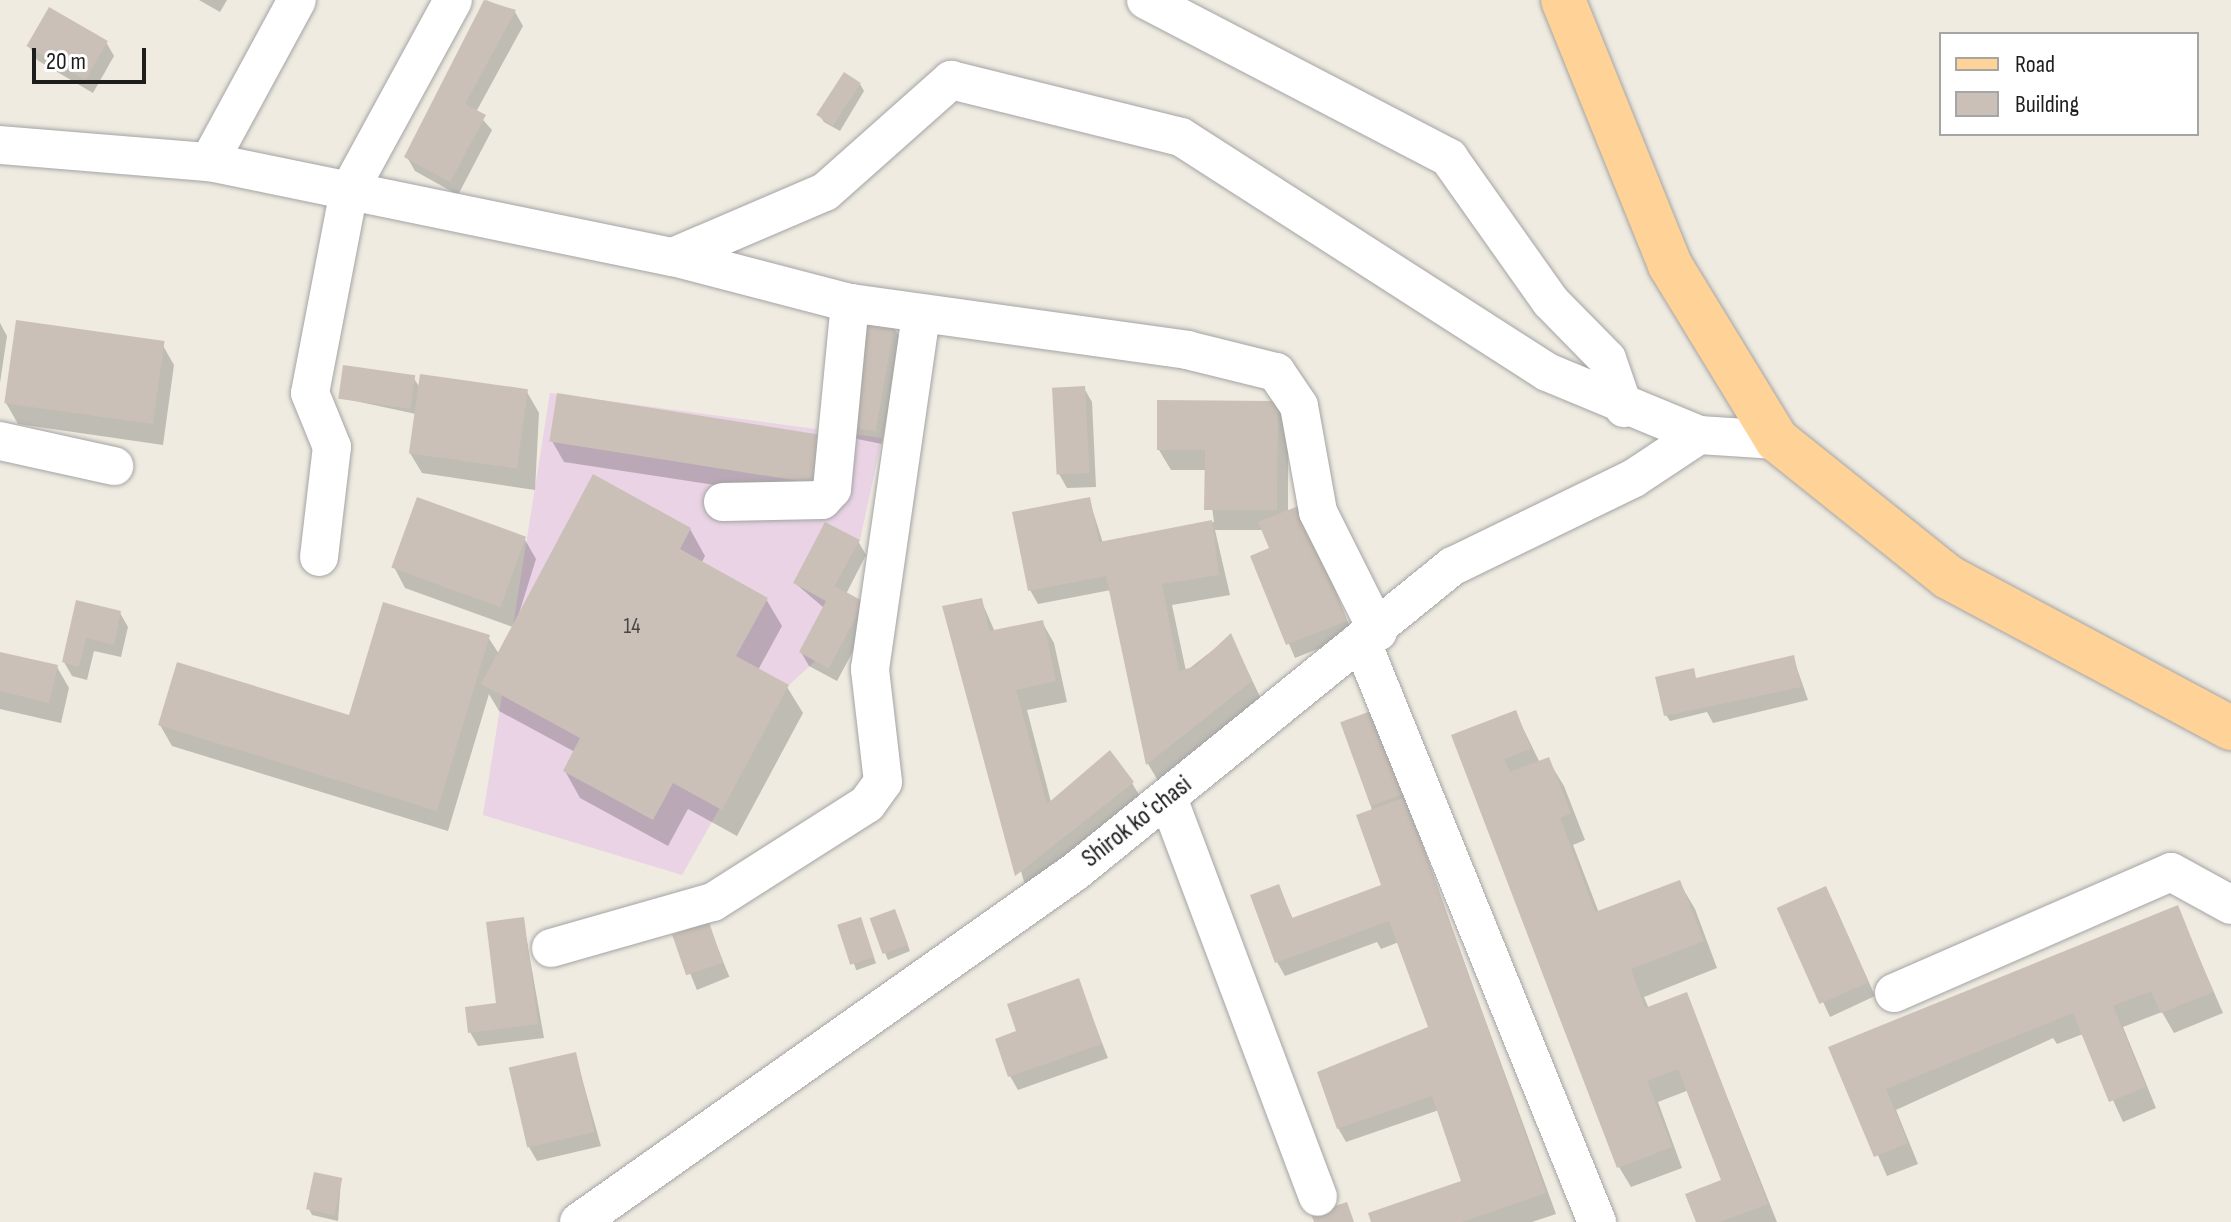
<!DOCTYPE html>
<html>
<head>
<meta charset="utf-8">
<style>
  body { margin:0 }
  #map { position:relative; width:2231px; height:1222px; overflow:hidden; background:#efebe1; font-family:"Sofia Sans Condensed",sans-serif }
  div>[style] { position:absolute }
  .industrial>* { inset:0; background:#e9d3e5 }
  .shadow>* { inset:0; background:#0003; transform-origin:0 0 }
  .building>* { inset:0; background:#cbc0b7; transform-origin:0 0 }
  .roads { filter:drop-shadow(0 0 2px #a4a4a4) drop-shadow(0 0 2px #a4a4a4) }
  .minor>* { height:38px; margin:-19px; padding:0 19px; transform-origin:19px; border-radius:19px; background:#fff }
  .major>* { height:44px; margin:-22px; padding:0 22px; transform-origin:22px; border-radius:22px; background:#ffd297 }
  span { translate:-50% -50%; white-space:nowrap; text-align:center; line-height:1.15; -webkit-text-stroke:7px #fff; paint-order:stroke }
  .number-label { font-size:22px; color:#484644 }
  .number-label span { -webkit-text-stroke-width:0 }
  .street-label { font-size:26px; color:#1d1d1d }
  .legend { position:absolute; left:1939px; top:32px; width:260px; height:104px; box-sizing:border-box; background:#fff; border:2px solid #a5a5a5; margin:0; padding:10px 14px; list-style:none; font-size:24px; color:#1d1d1d }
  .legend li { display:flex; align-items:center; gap:16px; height:40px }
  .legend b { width:40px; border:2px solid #a5a5a5 }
  .scale { position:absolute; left:32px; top:48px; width:114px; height:36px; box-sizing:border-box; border:4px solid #1d1d1d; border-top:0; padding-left:10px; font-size:24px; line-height:28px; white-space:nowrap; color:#1d1d1d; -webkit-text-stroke:6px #fff; paint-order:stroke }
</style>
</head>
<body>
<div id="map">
  <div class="industrial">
    <i style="clip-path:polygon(550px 393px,882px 438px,860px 540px,835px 586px,864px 602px,829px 669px,815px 661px,789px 685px,682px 875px,483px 815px)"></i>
  </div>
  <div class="shadow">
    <i style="clip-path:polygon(199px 0,227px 0,220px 12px)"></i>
    <i style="clip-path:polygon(486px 0,515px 12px,523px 26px,476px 112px,492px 130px,458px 195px,415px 171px,407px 157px)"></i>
    <i style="clip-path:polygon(106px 42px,114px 56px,93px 93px,37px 60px,29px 46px)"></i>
    <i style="clip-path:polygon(860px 84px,864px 91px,840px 131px,824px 122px,820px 116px)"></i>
    <i style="clip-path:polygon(0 323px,7px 336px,0 383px)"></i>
    <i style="clip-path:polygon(893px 326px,901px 340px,882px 444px,857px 439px,849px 426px)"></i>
    <i style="clip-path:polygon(162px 344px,174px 365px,163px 445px,18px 424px,6px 403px)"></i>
    <i style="clip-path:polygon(413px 377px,420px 388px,527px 392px,539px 413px,535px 490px,422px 473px,410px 453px,416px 414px,341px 398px)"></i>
    <i style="clip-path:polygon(1084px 388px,1092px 402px,1096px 487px,1067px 488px,1059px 474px)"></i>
    <i style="clip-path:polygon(1276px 403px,1288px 423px,1288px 512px,1308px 521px,1353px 635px,1295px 658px,1252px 557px,1271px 549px,1264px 530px,1215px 530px,1230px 595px,1172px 605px,1186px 671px,1231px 636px,1263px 703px,1160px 784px,1148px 764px,1111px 590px,1038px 604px,1030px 590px,1089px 499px,1103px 543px,1214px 522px,1207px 470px,1171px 470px,1159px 450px)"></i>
    <i style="clip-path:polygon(829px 436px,833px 503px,564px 462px,552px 441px)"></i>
    <i style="clip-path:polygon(690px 529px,705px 556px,701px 564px,766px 599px,782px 626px,758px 670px,787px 687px,803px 713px,737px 836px,688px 809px,668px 846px,580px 798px,565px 771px,575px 752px,499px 711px,489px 694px,448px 831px,172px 746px,160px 725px,350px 717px,488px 637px,499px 654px,513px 627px,405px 588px,394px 567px,524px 538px,536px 559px,517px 620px)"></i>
    <i style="clip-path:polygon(858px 541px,866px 555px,846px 594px,871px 618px,837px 681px,809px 666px,801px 652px,824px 608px,795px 583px)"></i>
    <i style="clip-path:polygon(981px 600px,995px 632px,1042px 622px,1054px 643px,1067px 702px,1027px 710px,1051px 802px,1132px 783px,1144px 803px,1028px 895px,944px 608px)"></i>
    <i style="clip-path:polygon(77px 603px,120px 613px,128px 627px,121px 657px,94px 651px,87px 680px,72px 676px,64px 662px)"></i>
    <i style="clip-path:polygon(0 654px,57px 667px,69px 688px,61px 723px,0 709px)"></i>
    <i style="clip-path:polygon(1793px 657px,1808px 700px,1713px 723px,1707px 712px,1670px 721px,1666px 715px,1693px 670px,1695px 680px)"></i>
    <i style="clip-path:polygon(1373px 712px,1556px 1214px,1532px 1222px,1373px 1222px,1464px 1182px,1439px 1110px,1346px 1142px,1338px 1128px,1431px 1028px,1399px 942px,1381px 949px,1377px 942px,1285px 976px,1277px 962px,1278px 886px,1293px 919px,1384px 887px,1371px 806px)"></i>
    <i style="clip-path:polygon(1515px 712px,1540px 763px,1548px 760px,1564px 786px,1585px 840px,1573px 845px,1599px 913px,1679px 882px,1695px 909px,1717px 968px,1644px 997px,1649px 1009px,1686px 994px,1777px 1222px,1698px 1222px,1723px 1182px,1689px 1090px,1658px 1102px,1682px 1168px,1631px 1187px,1619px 1167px,1454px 736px)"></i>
    <i style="clip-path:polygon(1833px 902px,1875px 996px,1830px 1017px,1780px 909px)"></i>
    <i style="clip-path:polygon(2177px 907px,2223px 1013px,2174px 1033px,2162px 1012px,2123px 1027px,2156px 1108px,2123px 1122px,2083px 1034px,2057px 1044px,2053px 1038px,1896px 1110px,1918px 1164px,1887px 1176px,1831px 1048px)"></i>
    <i style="clip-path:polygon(898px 918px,910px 951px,888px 960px,885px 953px)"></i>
    <i style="clip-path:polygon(523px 919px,544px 1038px,478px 1046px,470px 1032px,498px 1005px)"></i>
    <i style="left:860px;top:919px;width:47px;height:21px;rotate:70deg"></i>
    <i style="left:708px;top:924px;width:57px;height:35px;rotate:68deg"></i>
    <i style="clip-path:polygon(1078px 981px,1108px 1058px,1018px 1090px,1010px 1076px)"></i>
    <i style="clip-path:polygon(575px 1054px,601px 1146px,537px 1161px,529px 1147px)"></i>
    <i style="clip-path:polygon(341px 1180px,338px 1221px,312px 1215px,309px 1209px)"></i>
  </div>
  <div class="building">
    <i style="clip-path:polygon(484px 0,516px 10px,465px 104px,486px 115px,450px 182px,404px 157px)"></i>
    <i style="left:49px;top:7px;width:68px;height:45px;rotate:30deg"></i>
    <i style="left:844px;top:72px;width:20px;height:51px;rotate:33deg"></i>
    <i style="left:866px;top:319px;width:29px;height:109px;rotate:10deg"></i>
    <i style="left:16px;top:320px;width:150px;height:84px;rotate:8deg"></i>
    <i style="left:343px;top:365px;width:73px;height:34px;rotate:8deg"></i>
    <i style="left:420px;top:374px;width:109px;height:80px;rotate:8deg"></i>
    <i style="left:1085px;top:386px;width:87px;height:33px;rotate:87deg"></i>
    <i style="left:557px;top:393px;width:276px;height:49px;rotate:9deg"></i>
    <i style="clip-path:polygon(1157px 400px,1278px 401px,1277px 510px,1204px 510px,1205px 450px,1157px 450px)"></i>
    <i style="clip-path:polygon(593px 474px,691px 528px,680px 549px,768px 598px,736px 656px,789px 685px,722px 810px,673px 783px,653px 820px,563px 771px,580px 738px,481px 684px)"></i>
    <i style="left:417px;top:497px;width:116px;height:75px;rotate:20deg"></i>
    <i style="clip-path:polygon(1090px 497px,1099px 542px,1212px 520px,1219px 575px,1162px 584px,1179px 671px,1196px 666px,1231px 633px,1252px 681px,1146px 765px,1106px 576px,1028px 591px,1012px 512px)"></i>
    <i style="clip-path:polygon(1301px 505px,1347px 621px,1286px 645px,1250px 556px,1269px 548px,1258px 522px)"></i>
    <i style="clip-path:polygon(825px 522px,860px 540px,835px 586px,864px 602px,829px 669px,799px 652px,826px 601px,793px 583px)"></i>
    <i style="clip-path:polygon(982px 598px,989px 631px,1043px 620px,1056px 681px,1016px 690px,1047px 804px,1110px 750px,1134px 782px,1015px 876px,942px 606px)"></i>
    <i style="clip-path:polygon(76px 600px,121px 611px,114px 645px,86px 638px,79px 667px,62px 662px)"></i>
    <i style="clip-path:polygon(383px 602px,490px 635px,437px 811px,158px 725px,177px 662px,349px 715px)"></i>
    <i style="clip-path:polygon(0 652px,58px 665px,49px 703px,0 691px)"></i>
    <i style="clip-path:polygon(1794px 655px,1801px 687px,1664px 716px,1655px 677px,1694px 668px,1696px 678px)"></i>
    <i style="left:1374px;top:710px;width:89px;height:36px;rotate:70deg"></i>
    <i style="clip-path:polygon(1516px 710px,1531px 749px,1504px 759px,1510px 772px,1549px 757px,1571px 813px,1560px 818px,1595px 912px,1680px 880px,1704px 941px,1631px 969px,1645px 1008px,1687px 992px,1768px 1204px,1720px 1222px,1696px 1222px,1685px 1194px,1721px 1180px,1678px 1069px,1647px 1081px,1672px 1147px,1617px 1168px,1451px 735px)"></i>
    <i style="clip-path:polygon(1406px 797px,1546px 1193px,1462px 1222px,1371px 1222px,1368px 1213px,1461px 1181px,1432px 1096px,1337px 1129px,1317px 1072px,1428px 1027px,1389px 921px,1275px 963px,1250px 895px,1279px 884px,1292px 918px,1381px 885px,1356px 815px)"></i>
    <i style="left:1826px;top:886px;width:105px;height:54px;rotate:66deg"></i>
    <i style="clip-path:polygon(2178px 905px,2213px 992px,2161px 1013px,2151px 991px,2113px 1006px,2146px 1087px,2109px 1102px,2073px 1013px,1886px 1089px,1908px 1143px,1874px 1157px,1828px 1047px)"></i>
    <i style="left:895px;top:909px;width:38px;height:27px;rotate:70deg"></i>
    <i style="clip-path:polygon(524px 917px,538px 1024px,468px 1033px,465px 1007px,496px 1003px,486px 922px)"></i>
    <i style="left:861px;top:917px;width:42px;height:25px;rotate:72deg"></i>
    <i style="left:709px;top:922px;width:43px;height:39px;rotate:71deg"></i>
    <i style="clip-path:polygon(1079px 978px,1102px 1044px,1008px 1077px,995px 1039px,1016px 1031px,1007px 1004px)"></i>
    <i style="left:576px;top:1052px;width:82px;height:69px;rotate:77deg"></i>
    <i style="left:314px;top:1172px;width:29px;height:38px;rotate:12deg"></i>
    <i style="clip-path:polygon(1347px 1202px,1354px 1222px,1314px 1222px,1311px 1214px)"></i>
  </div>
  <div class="roads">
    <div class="minor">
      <i style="left:1146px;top:0;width:342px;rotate:27.5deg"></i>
      <i style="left:1449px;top:158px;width:176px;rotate:54.7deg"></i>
      <i style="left:1551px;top:302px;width:80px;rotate:45.5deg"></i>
      <i style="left:1607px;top:359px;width:52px;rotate:70.9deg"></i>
      <i style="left:0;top:145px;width:210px;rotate:4.7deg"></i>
      <i style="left:209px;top:162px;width:474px;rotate:11.6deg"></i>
      <i style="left:673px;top:257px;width:165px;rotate:-23.2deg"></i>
      <i style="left:825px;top:192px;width:169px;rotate:-41.6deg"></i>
      <i style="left:951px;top:80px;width:237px;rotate:13.9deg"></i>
      <i style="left:1181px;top:137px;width:435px;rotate:32.7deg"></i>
      <i style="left:1547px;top:372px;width:165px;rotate:22.5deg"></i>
      <i style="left:1699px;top:435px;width:78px;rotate:3.7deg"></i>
      <i style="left:209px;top:162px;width:184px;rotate:-61.5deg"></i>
      <i style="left:673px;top:257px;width:183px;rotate:14.6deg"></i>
      <i style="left:850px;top:303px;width:340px;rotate:7.9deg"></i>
      <i style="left:1187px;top:350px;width:92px;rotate:13.9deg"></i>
      <i style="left:1276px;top:372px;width:41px;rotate:55.9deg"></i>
      <i style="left:1299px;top:406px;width:108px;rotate:79.8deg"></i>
      <i style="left:1318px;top:512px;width:134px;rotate:63.4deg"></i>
      <i style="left:0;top:441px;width:117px;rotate:12.4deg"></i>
      <i style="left:723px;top:502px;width:99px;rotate:-1.2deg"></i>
      <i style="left:822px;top:500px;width:15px;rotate:-48deg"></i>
      <i style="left:832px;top:489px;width:187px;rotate:-84.5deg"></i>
      <i style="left:319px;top:557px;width:111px;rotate:-83.3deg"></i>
      <i style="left:332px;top:447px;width:58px;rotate:-112.2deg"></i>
      <i style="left:310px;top:393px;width:206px;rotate:-79.1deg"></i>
      <i style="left:349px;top:191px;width:217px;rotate:-61.4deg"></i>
      <i style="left:1363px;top:645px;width:623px;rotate:67.93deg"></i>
      <i style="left:1168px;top:798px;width:426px;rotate:69.4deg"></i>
      <i style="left:551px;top:948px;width:168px;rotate:-15.9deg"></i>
      <i style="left:713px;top:902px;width:183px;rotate:-32.5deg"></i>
      <i style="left:867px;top:804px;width:27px;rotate:-54deg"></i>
      <i style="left:883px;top:782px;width:114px;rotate:-96.6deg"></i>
      <i style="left:870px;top:669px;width:359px;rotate:-81.8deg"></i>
      <i style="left:1894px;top:993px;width:302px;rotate:-23.6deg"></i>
      <i style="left:2171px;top:872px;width:68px;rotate:28.8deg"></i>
      <i style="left:579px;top:1222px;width:608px;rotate:-35.23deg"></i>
      <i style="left:1076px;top:871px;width:485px;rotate:-39deg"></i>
      <i style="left:1453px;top:566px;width:201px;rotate:-25.9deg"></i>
      <i style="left:1634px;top:478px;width:78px;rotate:-33.5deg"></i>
    </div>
    <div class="major">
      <i style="left:1563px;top:0;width:286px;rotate:68deg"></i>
      <i style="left:1670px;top:265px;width:205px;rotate:58.6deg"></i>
      <i style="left:1777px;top:440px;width:219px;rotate:38.7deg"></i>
      <i style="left:1948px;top:577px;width:321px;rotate:28.1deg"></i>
    </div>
  </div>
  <div class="number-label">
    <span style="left:632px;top:627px">14</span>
  </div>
  <div class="street-label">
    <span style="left:1137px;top:822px;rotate:-38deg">Shirok koʻchasi</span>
  </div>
  <ul class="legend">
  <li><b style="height:10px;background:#ffd297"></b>Road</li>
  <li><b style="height:22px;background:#cbc0b7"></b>Building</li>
  </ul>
  <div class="scale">20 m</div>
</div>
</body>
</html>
